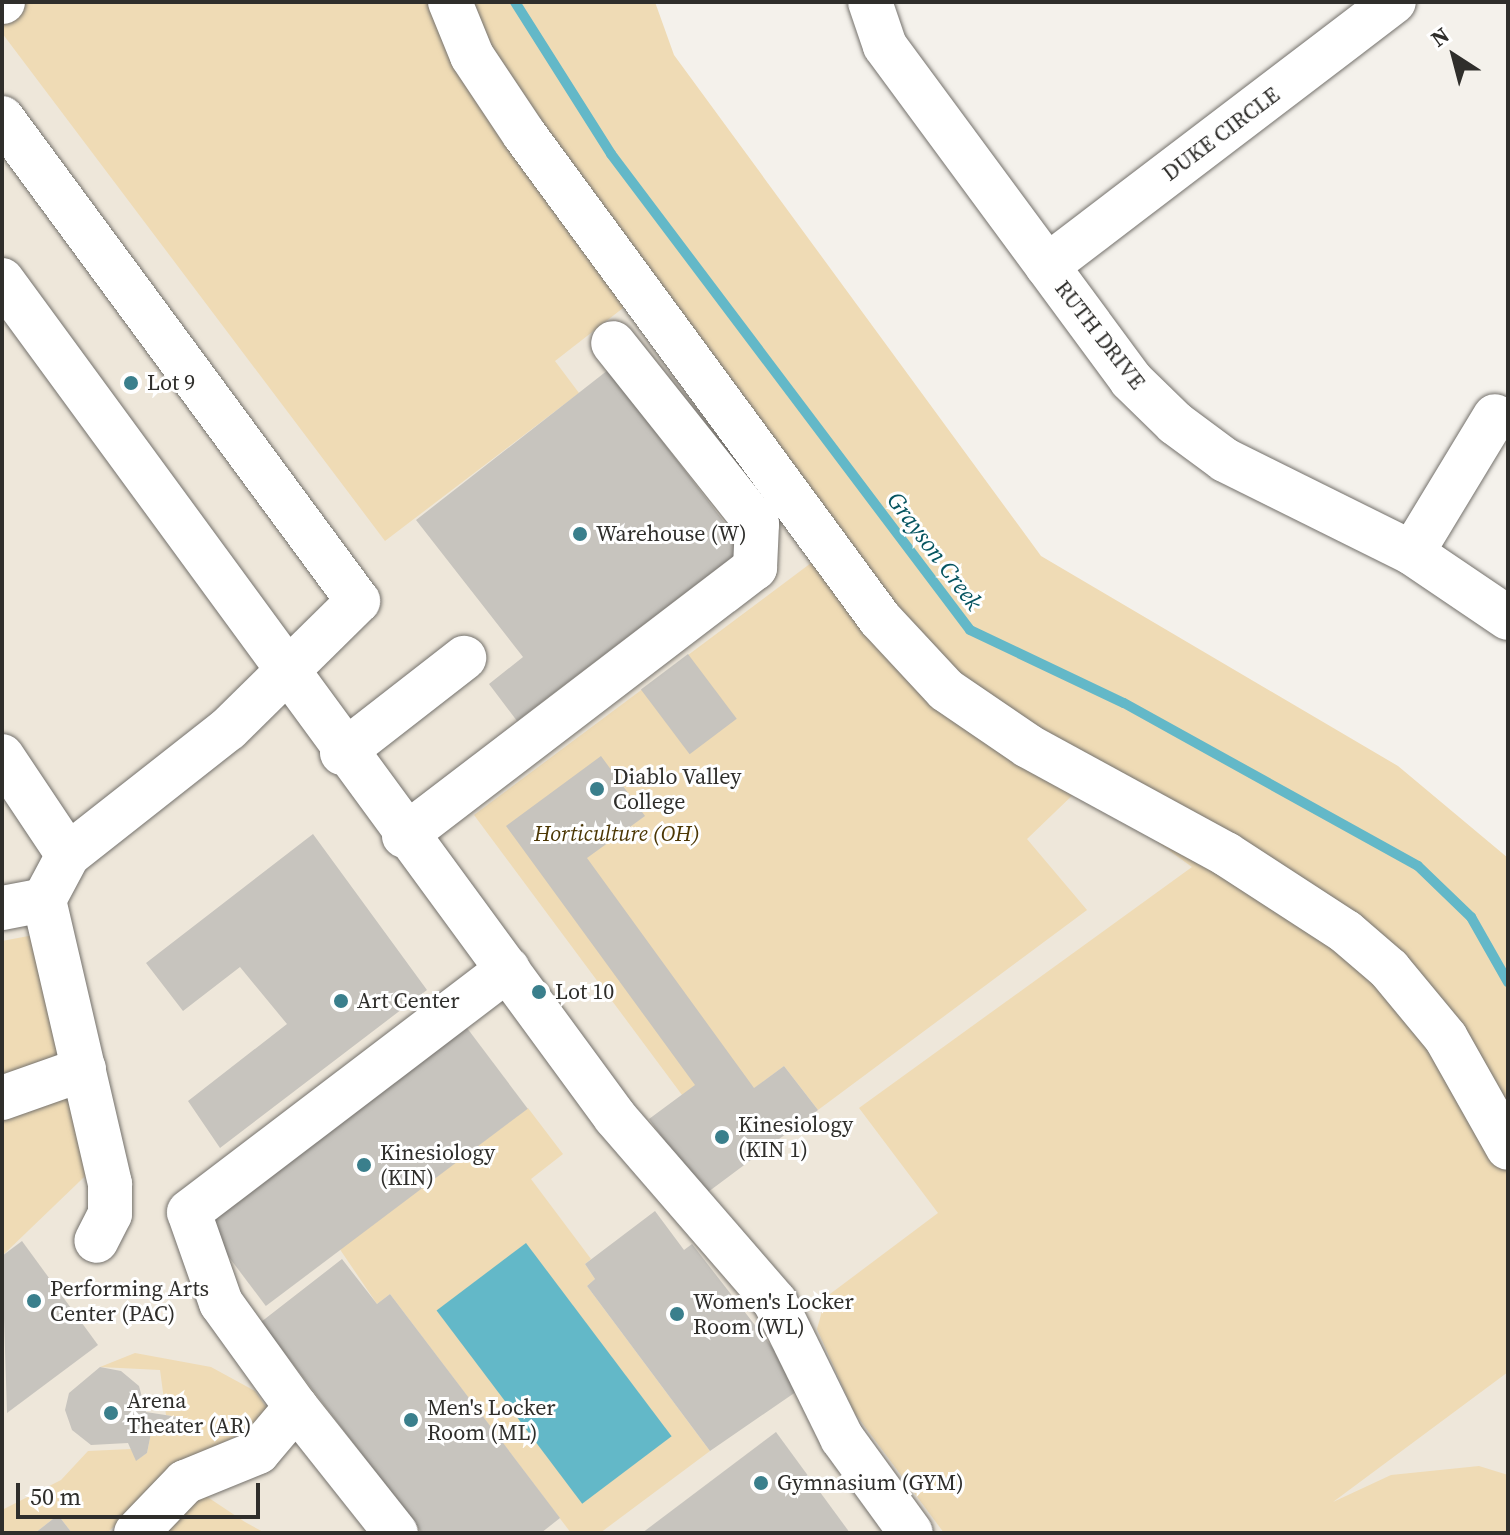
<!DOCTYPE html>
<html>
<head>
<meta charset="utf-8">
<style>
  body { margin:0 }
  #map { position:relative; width:1510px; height:1535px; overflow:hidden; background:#f4f1eb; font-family:"Source Serif 4",serif }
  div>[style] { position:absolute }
  .built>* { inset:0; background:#eee7da }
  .green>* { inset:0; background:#efdbb5 }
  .water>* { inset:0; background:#63b8c8; transform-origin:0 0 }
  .stream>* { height:10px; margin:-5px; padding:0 5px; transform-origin:5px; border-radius:5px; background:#63b8c8 }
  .building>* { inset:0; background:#c7c4be; transform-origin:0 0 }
  .roads { filter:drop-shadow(0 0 2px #74716c) drop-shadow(0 0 2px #74716c) }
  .minor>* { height:44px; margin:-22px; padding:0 22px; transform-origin:22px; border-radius:22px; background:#fff }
  .dots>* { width:22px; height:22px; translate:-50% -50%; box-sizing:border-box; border:4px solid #fff; border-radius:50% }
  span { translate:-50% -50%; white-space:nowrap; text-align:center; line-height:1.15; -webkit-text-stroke:6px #fff; paint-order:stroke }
  .street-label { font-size:22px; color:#2f2e2b }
  .poi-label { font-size:22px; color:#2f2e2b }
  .left { translate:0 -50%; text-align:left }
  .park-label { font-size:22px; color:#4c3704; font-style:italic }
  .water-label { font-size:24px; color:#05545f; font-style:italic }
  .frame { position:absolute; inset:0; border:4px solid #2f2e2b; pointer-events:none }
  .north { position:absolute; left:1414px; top:16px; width:80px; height:80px; -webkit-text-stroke:6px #fff; paint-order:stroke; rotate:324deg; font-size:22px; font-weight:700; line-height:32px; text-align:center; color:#2f2e2b }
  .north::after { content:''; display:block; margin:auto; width:28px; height:36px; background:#2f2e2b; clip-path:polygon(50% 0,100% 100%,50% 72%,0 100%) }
  .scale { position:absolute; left:16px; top:1483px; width:244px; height:36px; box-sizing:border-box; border:4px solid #2f2e2b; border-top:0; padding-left:10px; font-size:24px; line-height:28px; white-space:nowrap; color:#2f2e2b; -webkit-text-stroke:6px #fff; paint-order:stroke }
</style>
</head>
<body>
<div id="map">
  <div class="built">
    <i style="clip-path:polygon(2px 2px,478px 2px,1508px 1047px,1508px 1533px,2px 1533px)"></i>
  </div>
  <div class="green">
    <i style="clip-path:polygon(3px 2px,655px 2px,674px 55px,1041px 556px,1398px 766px,1508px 858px,1508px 1372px,1333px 1502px,1391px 1475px,1479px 1466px,1508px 1475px,1508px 1533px,944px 1533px,854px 1412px,817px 1329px,826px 1297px,938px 1213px,859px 1108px,1192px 867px,1081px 787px,1027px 839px,1087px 910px,818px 1110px,784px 1066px,717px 1116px,682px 1095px,474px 815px,811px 563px,632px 301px,555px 361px,579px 393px,385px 541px,2px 33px)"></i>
    <i style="clip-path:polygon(39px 934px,106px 1156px,2px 1256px,2px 941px)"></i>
    <i style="clip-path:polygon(528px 1108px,563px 1154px,531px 1179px,591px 1259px,585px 1264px,595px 1279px,587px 1286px,710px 1451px,600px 1533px,571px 1533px,390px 1294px,377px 1304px,339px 1248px)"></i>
    <i style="clip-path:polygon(135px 1353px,211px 1367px,255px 1391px,273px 1417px,177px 1466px,107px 1533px,72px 1533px,58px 1515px,35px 1533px,2px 1533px,2px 1510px,61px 1480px,88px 1451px,131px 1449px,137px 1460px,147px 1453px,152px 1428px,177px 1431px,178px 1417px,166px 1415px,160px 1370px,100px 1367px)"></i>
    <i style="clip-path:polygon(185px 1482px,245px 1522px,265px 1533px,136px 1533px)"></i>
  </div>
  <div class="water">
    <i style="left:526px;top:1243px;width:242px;height:112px;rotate:53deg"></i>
  </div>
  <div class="stream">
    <i style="left:515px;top:2px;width:180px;rotate:57.7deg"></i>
    <i style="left:611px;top:154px;width:596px;rotate:52.98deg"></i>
    <i style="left:970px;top:630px;width:170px;rotate:25.4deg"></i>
    <i style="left:1124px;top:703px;width:336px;rotate:29deg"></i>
    <i style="left:1418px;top:866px;width:74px;rotate:43.9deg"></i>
    <i style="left:1471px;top:917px;width:75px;rotate:60.4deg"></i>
  </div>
  <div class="building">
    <i style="clip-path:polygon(608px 370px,744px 548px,517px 721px,489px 684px,523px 657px,416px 520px)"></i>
    <i style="left:688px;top:654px;width:81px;height:59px;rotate:53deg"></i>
    <i style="clip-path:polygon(601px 756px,645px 816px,587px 858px,754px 1088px,784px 1066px,818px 1110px,704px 1195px,649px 1119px,695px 1085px,506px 826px)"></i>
    <i style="clip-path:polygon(313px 834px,427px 990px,220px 1148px,188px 1101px,287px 1024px,240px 967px,183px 1011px,146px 963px)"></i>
    <i style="left:464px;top:1024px;width:106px;height:328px;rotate:53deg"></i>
    <i style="clip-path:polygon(655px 1211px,684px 1250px,692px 1244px,803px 1387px,710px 1451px,587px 1286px,595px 1279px,585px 1264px)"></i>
    <i style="clip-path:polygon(22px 1241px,98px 1345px,7px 1413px,2px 1256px)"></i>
    <i style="clip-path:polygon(342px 1259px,377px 1304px,390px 1294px,560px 1518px,541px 1533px,422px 1533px,261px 1322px)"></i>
    <i style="clip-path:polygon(100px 1367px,121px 1371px,139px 1386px,146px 1412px,178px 1417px,177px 1431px,152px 1428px,147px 1453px,136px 1461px,128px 1443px,91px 1445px,72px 1430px,65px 1410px,69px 1393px)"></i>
    <i style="clip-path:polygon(776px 1432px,850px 1533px,642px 1533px)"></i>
    <i style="clip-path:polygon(58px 1515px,72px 1533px,35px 1533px)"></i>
  </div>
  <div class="roads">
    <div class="minor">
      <i style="left:2px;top:2px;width:1px"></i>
      <i style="left:450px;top:2px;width:58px;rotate:67.8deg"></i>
      <i style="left:472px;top:56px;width:94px;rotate:56.3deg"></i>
      <i style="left:524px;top:134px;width:602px;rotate:53.72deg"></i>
      <i style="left:880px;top:619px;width:97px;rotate:47.1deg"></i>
      <i style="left:946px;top:690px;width:99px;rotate:34.3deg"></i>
      <i style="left:1028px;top:746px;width:226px;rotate:28.6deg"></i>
      <i style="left:1226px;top:854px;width:143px;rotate:33deg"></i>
      <i style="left:1346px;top:932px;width:57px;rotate:40.7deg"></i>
      <i style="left:1389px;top:969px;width:89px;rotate:50.4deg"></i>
      <i style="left:1446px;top:1038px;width:126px;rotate:60.6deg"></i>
      <i style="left:870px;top:2px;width:46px;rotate:71.2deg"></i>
      <i style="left:885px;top:46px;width:415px;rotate:53.6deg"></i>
      <i style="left:1131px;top:380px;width:62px;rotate:44.3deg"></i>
      <i style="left:1175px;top:423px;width:62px;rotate:36.5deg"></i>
      <i style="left:1225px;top:460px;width:209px;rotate:26.4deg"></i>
      <i style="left:1412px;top:553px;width:116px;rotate:34.1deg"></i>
      <i style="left:2px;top:118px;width:600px;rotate:53.61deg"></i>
      <i style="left:358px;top:601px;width:182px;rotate:135.4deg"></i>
      <i style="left:228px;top:729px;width:204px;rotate:141.8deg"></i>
      <i style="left:1047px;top:266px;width:436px;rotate:-37.3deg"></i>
      <i style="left:2px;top:280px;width:1037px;rotate:53.78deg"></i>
      <i style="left:615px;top:1117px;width:245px;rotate:49.1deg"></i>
      <i style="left:775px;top:1302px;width:152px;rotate:63.8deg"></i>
      <i style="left:842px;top:1438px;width:117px;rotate:54deg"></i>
      <i style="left:1412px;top:553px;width:160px;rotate:-58.8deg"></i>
      <i style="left:342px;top:753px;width:155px;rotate:-37.9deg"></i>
      <i style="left:2px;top:756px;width:119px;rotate:56.3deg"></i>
      <i style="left:68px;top:855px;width:51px;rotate:118.1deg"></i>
      <i style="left:44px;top:900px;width:43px;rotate:169.2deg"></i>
      <i style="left:404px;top:836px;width:442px;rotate:-37.4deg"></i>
      <i style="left:755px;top:568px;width:44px;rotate:-87.4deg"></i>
      <i style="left:757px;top:524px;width:231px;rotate:-128.5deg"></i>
      <i style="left:44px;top:900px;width:292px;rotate:76.9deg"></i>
      <i style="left:110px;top:1184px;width:30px;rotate:90deg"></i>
      <i style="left:110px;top:1214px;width:30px;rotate:117deg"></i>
      <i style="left:2px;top:1098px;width:87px;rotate:-19.5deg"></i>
      <i style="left:296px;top:1407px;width:161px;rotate:51.6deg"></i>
      <i style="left:136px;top:1533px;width:71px;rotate:-46.1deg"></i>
      <i style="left:185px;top:1482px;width:79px;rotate:-22.3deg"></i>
      <i style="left:258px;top:1452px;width:59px;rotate:-49.8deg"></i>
      <i style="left:296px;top:1407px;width:128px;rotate:-125.8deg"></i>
      <i style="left:221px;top:1303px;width:96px;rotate:-109.4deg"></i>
      <i style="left:189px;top:1212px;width:401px;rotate:-37.3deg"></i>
    </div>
  </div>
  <div class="dots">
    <i style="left:131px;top:383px;background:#3a7f8c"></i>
    <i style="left:580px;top:534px;background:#3a7f8c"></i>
    <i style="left:597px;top:789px;background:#3a7f8c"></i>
    <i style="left:539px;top:992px;background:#3a7f8c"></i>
    <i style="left:341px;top:1001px;background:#3a7f8c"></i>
    <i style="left:722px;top:1137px;background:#3a7f8c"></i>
    <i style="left:364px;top:1165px;background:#3a7f8c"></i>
    <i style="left:34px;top:1301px;background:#3a7f8c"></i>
    <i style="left:677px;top:1314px;background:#3a7f8c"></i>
    <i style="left:111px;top:1413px;background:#3a7f8c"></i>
    <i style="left:411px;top:1420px;background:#3a7f8c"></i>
    <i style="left:761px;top:1483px;background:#3a7f8c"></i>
  </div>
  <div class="street-label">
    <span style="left:1221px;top:134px;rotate:-37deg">DUKE CIRCLE</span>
    <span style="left:1100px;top:335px;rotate:52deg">RUTH DRIVE</span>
  </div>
  <div class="poi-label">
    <span class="left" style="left:147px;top:383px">Lot 9</span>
    <span class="left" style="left:596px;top:534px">Warehouse (W)</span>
    <span class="left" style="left:613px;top:789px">Diablo Valley<br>College</span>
    <span class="left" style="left:555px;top:992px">Lot 10</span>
    <span class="left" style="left:357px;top:1001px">Art Center</span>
    <span class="left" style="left:738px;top:1137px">Kinesiology<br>(KIN 1)</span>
    <span class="left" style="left:380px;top:1165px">Kinesiology<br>(KIN)</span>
    <span class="left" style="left:50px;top:1301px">Performing Arts<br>Center (PAC)</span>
    <span class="left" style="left:693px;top:1314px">Women's Locker<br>Room (WL)</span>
    <span class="left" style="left:127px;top:1413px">Arena<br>Theater (AR)</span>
    <span class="left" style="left:427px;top:1420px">Men's Locker<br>Room (ML)</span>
    <span class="left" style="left:777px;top:1483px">Gymnasium (GYM)</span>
  </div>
  <div class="park-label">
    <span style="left:617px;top:834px">Horticulture (OH)</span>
  </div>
  <div class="water-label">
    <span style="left:935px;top:551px;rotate:53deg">Grayson Creek</span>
  </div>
  <div class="frame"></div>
  <div class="north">N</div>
  <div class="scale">50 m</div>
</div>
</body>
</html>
